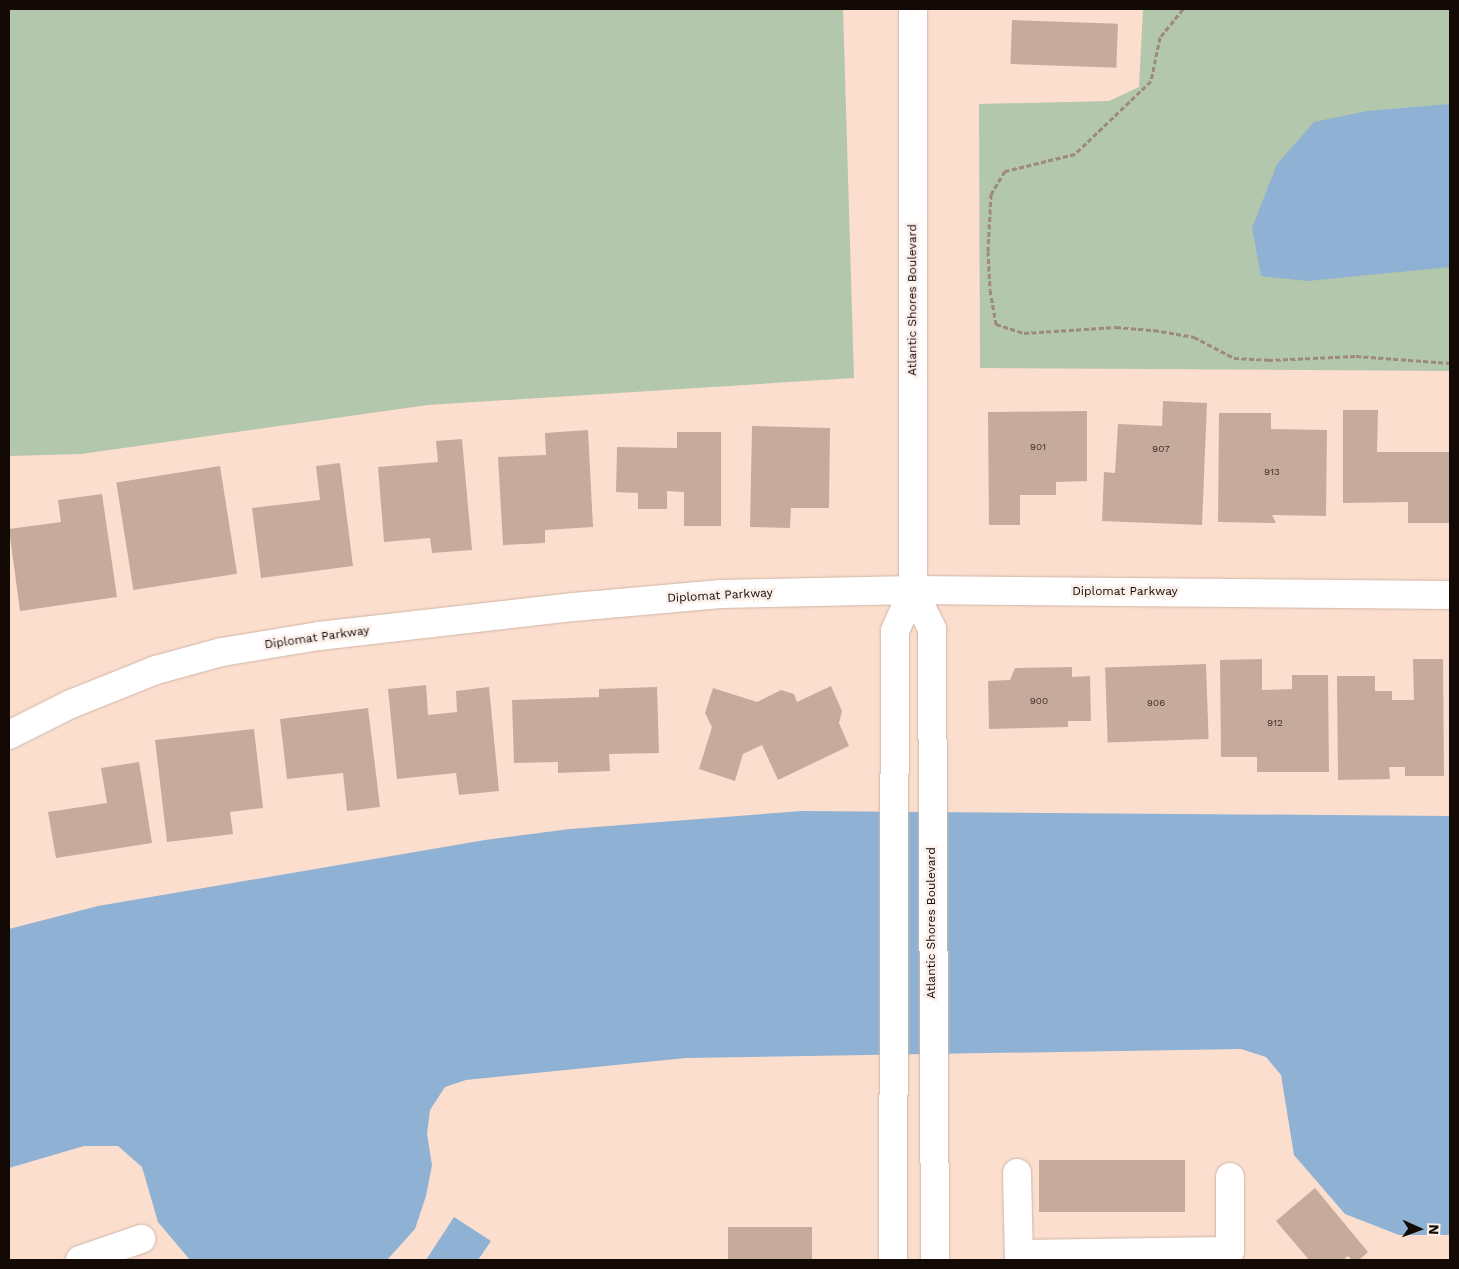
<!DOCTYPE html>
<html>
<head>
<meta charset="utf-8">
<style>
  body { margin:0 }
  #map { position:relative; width:1459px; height:1269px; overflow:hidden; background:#fbdece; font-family:"Work Sans",sans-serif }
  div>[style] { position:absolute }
  .green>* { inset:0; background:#b3c7ac }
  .water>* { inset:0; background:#8eb1d4 }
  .building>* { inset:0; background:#c6ab9c; transform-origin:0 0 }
  .path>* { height:3px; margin-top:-1.5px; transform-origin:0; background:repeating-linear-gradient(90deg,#9e897e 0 5px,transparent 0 7.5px) }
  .roads { filter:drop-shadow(0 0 1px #d1b5a5) drop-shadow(0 0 1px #d1b5a5) }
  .minor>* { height:28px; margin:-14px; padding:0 14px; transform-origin:14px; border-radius:14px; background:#fff }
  span { translate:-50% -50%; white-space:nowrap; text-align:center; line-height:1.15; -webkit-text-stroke:5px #fbefe9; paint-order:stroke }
  .number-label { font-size:10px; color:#40322c }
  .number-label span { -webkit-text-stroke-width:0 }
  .street-label { font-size:12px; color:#130a06 }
  .frame { position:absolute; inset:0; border:10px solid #130a06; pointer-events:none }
  .north { position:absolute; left:1394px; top:1204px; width:50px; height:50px; -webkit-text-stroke:4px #fbefe9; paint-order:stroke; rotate:92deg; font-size:14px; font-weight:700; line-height:20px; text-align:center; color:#130a06 }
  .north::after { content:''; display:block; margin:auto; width:18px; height:22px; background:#130a06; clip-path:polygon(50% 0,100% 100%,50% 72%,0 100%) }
</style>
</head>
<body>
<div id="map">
  <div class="green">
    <i style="clip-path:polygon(9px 9px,843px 9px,854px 378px,428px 405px,81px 454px,9px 456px)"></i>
    <i style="clip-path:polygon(1143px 9px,1450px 9px,1450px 371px,980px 368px,979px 104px,1109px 101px,1139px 87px)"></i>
  </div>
  <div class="water">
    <i style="clip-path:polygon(1450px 104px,1450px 267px,1308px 281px,1261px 276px,1252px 228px,1277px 164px,1314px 122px,1367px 111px)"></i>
    <i style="clip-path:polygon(802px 811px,1450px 816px,1450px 1235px,1399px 1235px,1345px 1214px,1294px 1155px,1281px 1075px,1266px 1057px,1241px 1049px,686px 1058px,466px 1080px,445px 1087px,430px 1110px,427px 1134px,432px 1165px,426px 1196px,415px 1229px,387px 1260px,190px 1260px,158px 1222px,142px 1167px,118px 1146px,84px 1146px,9px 1168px,9px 929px,98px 906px,485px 840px,570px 829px)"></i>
    <i style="clip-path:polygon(454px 1217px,491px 1241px,478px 1260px,426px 1260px)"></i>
  </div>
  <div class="building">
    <i style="left:1012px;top:20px;width:106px;height:44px;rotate:2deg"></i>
    <i style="clip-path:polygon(1163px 401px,1207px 403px,1202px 525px,1102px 521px,1104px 472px,1115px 473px,1118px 424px,1162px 426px)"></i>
    <i style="clip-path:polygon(1343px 410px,1378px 410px,1377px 452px,1450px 452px,1450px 523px,1408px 523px,1408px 502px,1343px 503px)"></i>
    <i style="clip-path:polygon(1087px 411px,1087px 481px,1056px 482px,1056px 495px,1020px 495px,1020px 525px,989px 525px,988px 412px)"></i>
    <i style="clip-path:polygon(1219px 413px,1271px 413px,1271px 429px,1327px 430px,1326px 516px,1272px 515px,1276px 523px,1218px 522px)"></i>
    <i style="clip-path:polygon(752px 426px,830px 428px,829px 508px,791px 508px,790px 528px,750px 527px)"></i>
    <i style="clip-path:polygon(588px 430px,593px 527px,545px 530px,545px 543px,503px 545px,498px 457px,546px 455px,545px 433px)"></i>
    <i style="clip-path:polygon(677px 432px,721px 432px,721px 526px,684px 526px,684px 492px,667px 491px,667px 509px,638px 509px,638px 493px,616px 492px,617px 447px,677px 448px)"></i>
    <i style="clip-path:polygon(462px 439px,472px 550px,432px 553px,430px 538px,384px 542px,378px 467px,438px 462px,436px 441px)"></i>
    <i style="clip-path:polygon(340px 463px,353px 566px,261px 578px,252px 508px,320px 500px,316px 466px)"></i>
    <i style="left:220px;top:466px;width:109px;height:105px;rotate:81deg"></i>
    <i style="clip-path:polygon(102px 494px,117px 597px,20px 611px,9px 529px,61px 522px,58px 500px)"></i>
    <i style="clip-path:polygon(1262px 659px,1262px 690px,1292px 689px,1292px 675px,1328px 675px,1329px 772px,1257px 772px,1257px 757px,1221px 757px,1220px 660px)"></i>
    <i style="clip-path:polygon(1413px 659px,1443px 659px,1444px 776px,1405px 776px,1405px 767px,1389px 767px,1390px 779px,1338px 780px,1337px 676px,1375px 676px,1375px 691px,1392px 691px,1392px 700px,1414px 700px)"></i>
    <i style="left:1206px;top:664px;width:75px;height:101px;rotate:88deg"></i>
    <i style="clip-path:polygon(1072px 667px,1072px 677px,1090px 676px,1091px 721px,1068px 721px,1068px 727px,989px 729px,988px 681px,1010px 680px,1015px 668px)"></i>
    <i style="clip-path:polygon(426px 685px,428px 715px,457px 712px,456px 691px,489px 687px,499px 791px,459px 795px,456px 773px,397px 779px,388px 689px)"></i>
    <i style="clip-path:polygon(831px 686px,842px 711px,839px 723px,849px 746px,778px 780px,762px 745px,743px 754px,735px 781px,699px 769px,712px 727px,705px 713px,713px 688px,757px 702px,781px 690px,794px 694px,797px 702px)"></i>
    <i style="clip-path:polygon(657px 687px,659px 753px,609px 754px,610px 771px,558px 773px,558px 762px,514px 763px,512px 700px,599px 697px,599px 689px)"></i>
    <i style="clip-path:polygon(368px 708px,380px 807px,347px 811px,343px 773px,287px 779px,280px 719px)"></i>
    <i style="clip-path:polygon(254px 729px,263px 808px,230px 812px,233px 834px,167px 842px,155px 740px)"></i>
    <i style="clip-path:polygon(139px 762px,152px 843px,56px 858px,48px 812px,107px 803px,101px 768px)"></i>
    <i style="left:1185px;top:1160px;width:52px;height:146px;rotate:90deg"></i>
    <i style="clip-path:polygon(1315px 1188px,1368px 1252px,1359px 1260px,1352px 1260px,1348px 1256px,1343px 1260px,1309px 1260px,1276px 1221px)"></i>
    <i style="left:728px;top:1227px;width:84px;height:33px"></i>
  </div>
  <div class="path">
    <i style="left:1183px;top:9px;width:36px;rotate:129deg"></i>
    <i style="left:1160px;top:37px;width:45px;rotate:101.6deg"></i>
    <i style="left:1151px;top:81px;width:105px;rotate:136.2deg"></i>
    <i style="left:1075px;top:154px;width:72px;rotate:166.3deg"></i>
    <i style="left:1005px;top:171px;width:27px;rotate:121deg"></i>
    <i style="left:991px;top:194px;width:57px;rotate:93deg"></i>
    <i style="left:988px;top:251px;width:39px;rotate:87deg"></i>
    <i style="left:990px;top:290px;width:35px;rotate:80deg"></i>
    <i style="left:996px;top:324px;width:29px;rotate:18deg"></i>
    <i style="left:1024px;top:333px;width:92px;rotate:-3.7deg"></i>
    <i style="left:1116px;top:327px;width:38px;rotate:5deg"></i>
    <i style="left:1154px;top:330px;width:41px;rotate:9.9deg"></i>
    <i style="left:1194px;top:337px;width:45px;rotate:27.7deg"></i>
    <i style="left:1234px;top:358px;width:34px;rotate:3deg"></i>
    <i style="left:1268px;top:360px;width:88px;rotate:-2.6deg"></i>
    <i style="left:1356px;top:356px;width:94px;rotate:4.3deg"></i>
  </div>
  <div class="roads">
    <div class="minor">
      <i style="left:913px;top:590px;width:43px;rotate:64deg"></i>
      <i style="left:932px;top:629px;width:631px;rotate:89.73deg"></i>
      <i style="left:9px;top:735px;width:69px;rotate:-26.6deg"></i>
      <i style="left:71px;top:704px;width:92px;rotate:-21.8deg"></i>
      <i style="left:156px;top:670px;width:68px;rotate:-15.3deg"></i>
      <i style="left:222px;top:652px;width:98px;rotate:-9.4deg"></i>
      <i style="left:319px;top:636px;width:257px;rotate:-6.5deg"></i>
      <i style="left:574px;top:607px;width:147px;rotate:-5.1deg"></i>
      <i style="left:720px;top:594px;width:193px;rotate:-1.2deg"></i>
      <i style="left:913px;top:590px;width:537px;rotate:0.53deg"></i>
      <i style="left:1017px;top:1173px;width:87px;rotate:88.7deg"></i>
      <i style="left:1019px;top:1254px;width:211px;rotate:-0.8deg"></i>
      <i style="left:1230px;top:1251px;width:74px;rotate:-90deg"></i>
      <i style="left:80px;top:1260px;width:65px;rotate:-19deg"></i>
      <i style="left:893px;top:1260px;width:629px;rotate:-89.82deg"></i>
      <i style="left:895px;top:631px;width:45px;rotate:-66.3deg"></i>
      <i style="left:913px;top:590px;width:581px;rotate:-90deg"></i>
    </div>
  </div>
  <div class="number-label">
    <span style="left:1038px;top:447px">901</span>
    <span style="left:1161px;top:449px">907</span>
    <span style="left:1272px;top:472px">913</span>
    <span style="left:1039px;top:701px">900</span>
    <span style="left:1156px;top:703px">906</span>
    <span style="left:1275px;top:723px">912</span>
  </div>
  <div class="street-label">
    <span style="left:913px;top:300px;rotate:-90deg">Atlantic Shores Boulevard</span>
    <span style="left:1125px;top:592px">Diplomat Parkway</span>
    <span style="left:720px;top:596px;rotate:-3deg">Diplomat Parkway</span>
    <span style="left:317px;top:638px;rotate:-8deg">Diplomat Parkway</span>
    <span style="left:932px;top:923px;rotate:-90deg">Atlantic Shores Boulevard</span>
  </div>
  <div class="frame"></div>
  <div class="north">N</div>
</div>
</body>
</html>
